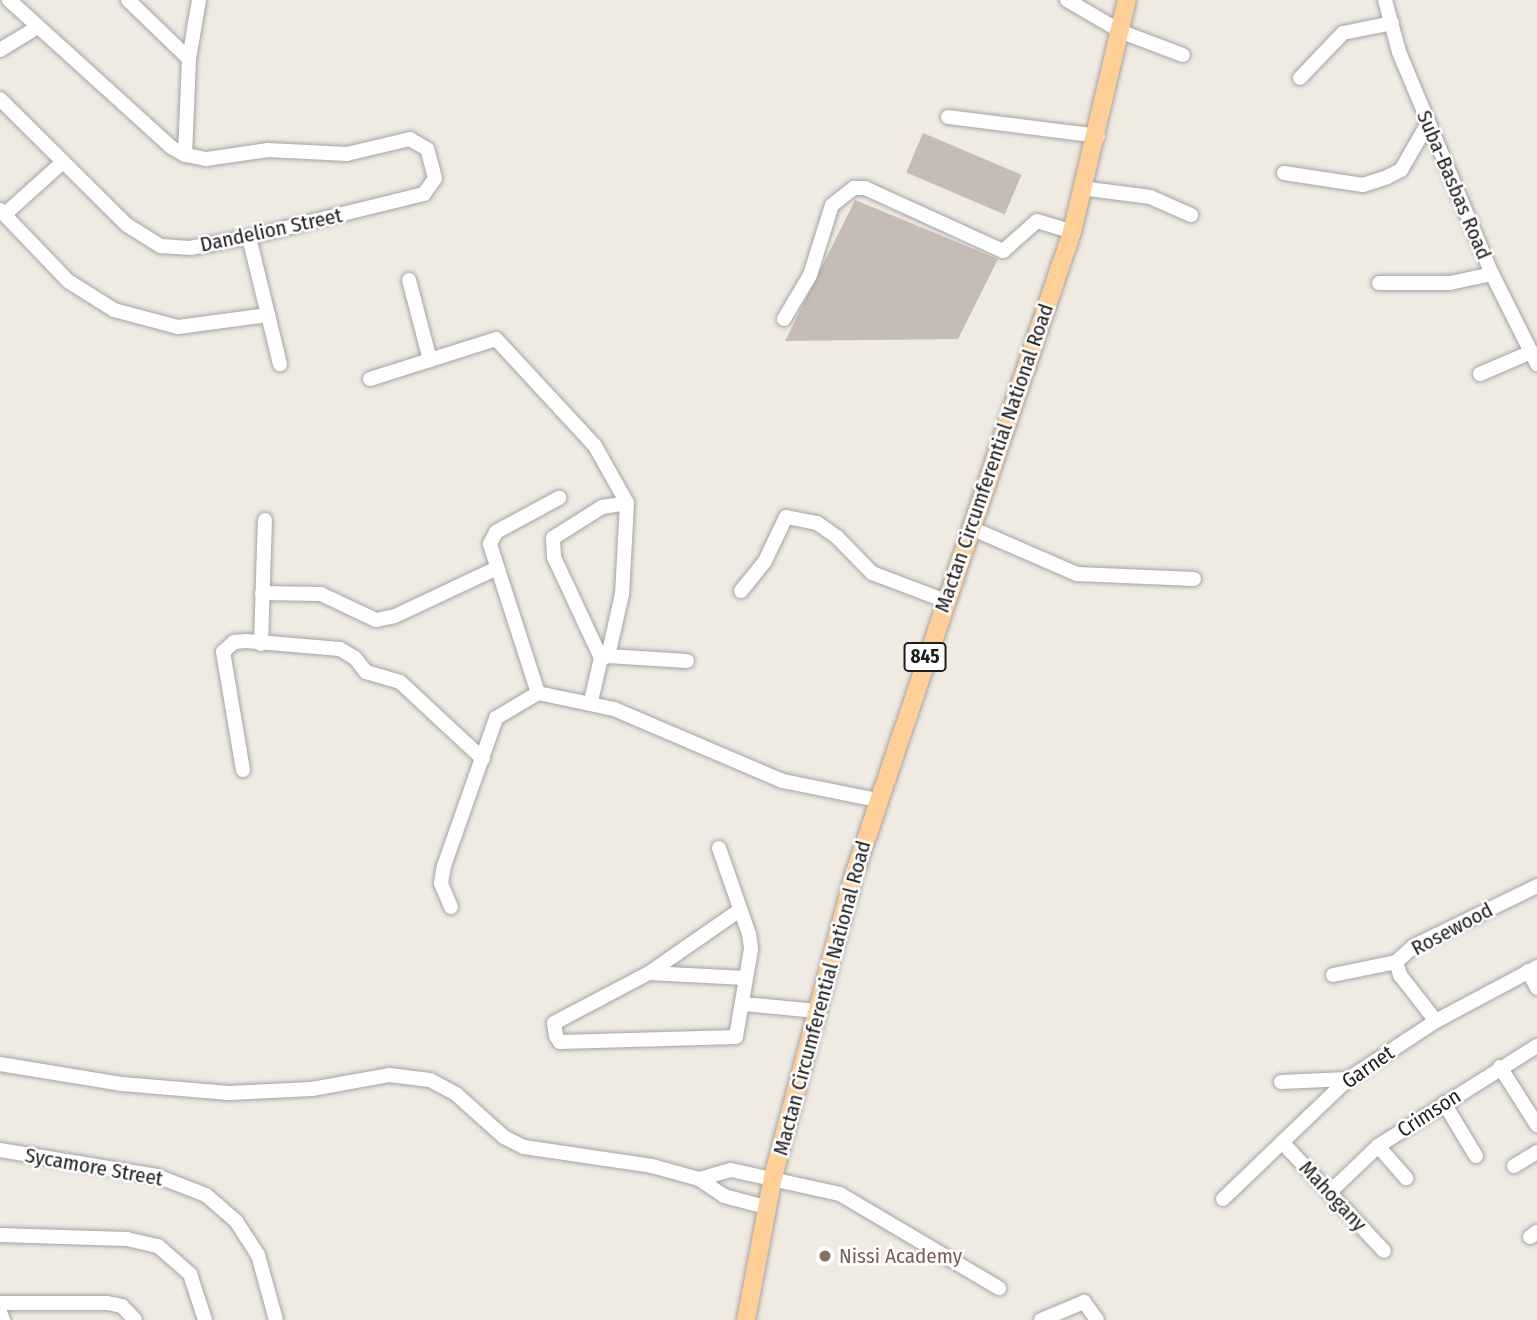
<!DOCTYPE html>
<html>
<head>
<meta charset="utf-8">
<style>
  body { margin:0 }
  #map { position:relative; width:1537px; height:1320px; overflow:hidden; background:#efeae2; font-family:"Fira Sans Condensed",sans-serif }
  div>[style] { position:absolute }
  .building>* { inset:0; background:#c7bcb5; transform-origin:0 0 }
  .roads { filter:drop-shadow(0 0 2px #a4a4a4) drop-shadow(0 0 2px #a4a4a4) }
  .minor>* { height:14px; margin:-7px; padding:0 7px; transform-origin:7px; border-radius:7px; background:#fff }
  .major>* { height:18px; margin:-9px; padding:0 9px; transform-origin:9px; border-radius:9px; background:#ffcf97 }
  .dots>* { width:19px; height:19px; translate:-50% -50%; box-sizing:border-box; border:4px solid #fff; border-radius:50% }
  span { translate:-50% -50%; white-space:nowrap; text-align:center; line-height:1.15; -webkit-text-stroke:5px #fff; paint-order:stroke }
  .shield-label span { padding:2px 5px; background:#fff; border:2px solid; border-radius:5px; -webkit-text-stroke-width:0 }
  .shield-label { font-size:19px; color:#1d1d1d; font-weight:700 }
  .street-label { font-size:21px; color:#1d1d1d }
  .education-label { font-size:21px; color:#785e54 }
  .left { translate:0 -50%; text-align:left }
</style>
</head>
<body>
<div id="map">
  <div class="building">
    <i style="left:923px;top:133px;width:107px;height:43px;rotate:23deg"></i>
    <i style="clip-path:polygon(855px 200px,998px 259px,958px 339px,785px 341px)"></i>
  </div>
  <div class="roads">
    <div class="minor">
      <i style="left:9px;top:0;width:219px;rotate:42.2deg"></i>
      <i style="left:171px;top:147px;width:16px;rotate:30deg"></i>
      <i style="left:185px;top:155px;width:96px;rotate:-87.6deg"></i>
      <i style="left:189px;top:59px;width:60px;rotate:-80.4deg"></i>
      <i style="left:128px;top:0;width:85px;rotate:44deg"></i>
      <i style="left:1067px;top:0;width:64px;rotate:30.2deg"></i>
      <i style="left:1122px;top:32px;width:65px;rotate:20.7deg"></i>
      <i style="left:1385px;top:0;width:54px;rotate:74.9deg"></i>
      <i style="left:1399px;top:52px;width:241px;rotate:67.3deg"></i>
      <i style="left:1492px;top:274px;width:101px;rotate:63.4deg"></i>
      <i style="left:0;top:50px;width:42px;rotate:-31.4deg"></i>
      <i style="left:1300px;top:78px;width:62px;rotate:-46.3deg"></i>
      <i style="left:1343px;top:33px;width:50px;rotate:-11.5deg"></i>
      <i style="left:0;top:99px;width:179px;rotate:44.8deg"></i>
      <i style="left:127px;top:225px;width:40px;rotate:32deg"></i>
      <i style="left:161px;top:246px;width:29px;rotate:4deg"></i>
      <i style="left:190px;top:248px;width:60px;rotate:-10.6deg"></i>
      <i style="left:249px;top:237px;width:180px;rotate:-13.8deg"></i>
      <i style="left:424px;top:194px;width:19px;rotate:-55deg"></i>
      <i style="left:435px;top:178px;width:30px;rotate:-105deg"></i>
      <i style="left:427px;top:149px;width:20px;rotate:-150deg"></i>
      <i style="left:410px;top:139px;width:65px;rotate:166.6deg"></i>
      <i style="left:347px;top:154px;width:79px;rotate:-177.1deg"></i>
      <i style="left:268px;top:150px;width:63px;rotate:171.7deg"></i>
      <i style="left:206px;top:159px;width:21px;rotate:-169deg"></i>
      <i style="left:948px;top:117px;width:151px;rotate:7.2deg"></i>
      <i style="left:1284px;top:173px;width:80px;rotate:8.6deg"></i>
      <i style="left:1363px;top:185px;width:25px;rotate:-18deg"></i>
      <i style="left:1387px;top:177px;width:16px;rotate:-27deg"></i>
      <i style="left:1401px;top:170px;width:54px;rotate:-60.1deg"></i>
      <i style="left:1081px;top:188px;width:70px;rotate:7.4deg"></i>
      <i style="left:1150px;top:197px;width:45px;rotate:23.7deg"></i>
      <i style="left:0;top:210px;width:98px;rotate:46.2deg"></i>
      <i style="left:68px;top:281px;width:54px;rotate:32.2deg"></i>
      <i style="left:114px;top:310px;width:66px;rotate:14.9deg"></i>
      <i style="left:178px;top:327px;width:91px;rotate:-7.6deg"></i>
      <i style="left:5px;top:214px;width:78px;rotate:-41.9deg"></i>
      <i style="left:249px;top:237px;width:131px;rotate:76.3deg"></i>
      <i style="left:409px;top:280px;width:83px;rotate:75.3deg"></i>
      <i style="left:1379px;top:283px;width:71px"></i>
      <i style="left:1450px;top:283px;width:43px;rotate:-12.1deg"></i>
      <i style="left:784px;top:319px;width:51px;rotate:-59.4deg"></i>
      <i style="left:810px;top:275px;width:73px;rotate:-72.6deg"></i>
      <i style="left:832px;top:205px;width:28px;rotate:-38deg"></i>
      <i style="left:854px;top:188px;width:11px"></i>
      <i style="left:865px;top:188px;width:152px;rotate:24.5deg"></i>
      <i style="left:1003px;top:251px;width:45px;rotate:-41.4deg"></i>
      <i style="left:1037px;top:221px;width:37px;rotate:17deg"></i>
      <i style="left:1480px;top:374px;width:56px;rotate:-23.3deg"></i>
      <i style="left:370px;top:379px;width:132px;rotate:-17.6deg"></i>
      <i style="left:496px;top:339px;width:146px;rotate:47.2deg"></i>
      <i style="left:595px;top:446px;width:65px;rotate:60.7deg"></i>
      <i style="left:627px;top:503px;width:91px;rotate:93.1deg"></i>
      <i style="left:622px;top:594px;width:64px;rotate:102.7deg"></i>
      <i style="left:608px;top:656px;width:7px;rotate:164deg"></i>
      <i style="left:971px;top:528px;width:116px;rotate:23.5deg"></i>
      <i style="left:1077px;top:574px;width:117px;rotate:2.4deg"></i>
      <i style="left:741px;top:591px;width:38px;rotate:-51deg"></i>
      <i style="left:765px;top:561px;width:49px;rotate:-64.5deg"></i>
      <i style="left:786px;top:517px;width:32px;rotate:11deg"></i>
      <i style="left:817px;top:523px;width:24px;rotate:35deg"></i>
      <i style="left:837px;top:537px;width:50px;rotate:45.8deg"></i>
      <i style="left:872px;top:573px;width:79px;rotate:20.7deg"></i>
      <i style="left:262px;top:593px;width:59px;rotate:1deg"></i>
      <i style="left:321px;top:594px;width:61px;rotate:25.3deg"></i>
      <i style="left:376px;top:620px;width:19px;rotate:-12deg"></i>
      <i style="left:395px;top:616px;width:113px;rotate:-25.2deg"></i>
      <i style="left:261px;top:644px;width:124px;rotate:-88.2deg"></i>
      <i style="left:608px;top:656px;width:79px;rotate:3.6deg"></i>
      <i style="left:538px;top:693px;width:157px;rotate:-107.9deg"></i>
      <i style="left:490px;top:544px;width:13px;rotate:-63deg"></i>
      <i style="left:496px;top:532px;width:72px;rotate:-28.4deg"></i>
      <i style="left:591px;top:701px;width:44px;rotate:-76.9deg"></i>
      <i style="left:601px;top:658px;width:111px;rotate:-115deg"></i>
      <i style="left:554px;top:557px;width:19px;rotate:-93deg"></i>
      <i style="left:553px;top:538px;width:58px;rotate:-32.3deg"></i>
      <i style="left:602px;top:507px;width:25px;rotate:-9deg"></i>
      <i style="left:243px;top:770px;width:120px;rotate:-99.6deg"></i>
      <i style="left:223px;top:652px;width:15px;rotate:-42deg"></i>
      <i style="left:234px;top:642px;width:12px;rotate:-5deg"></i>
      <i style="left:246px;top:641px;width:94px;rotate:4.9deg"></i>
      <i style="left:340px;top:649px;width:17px;rotate:31deg"></i>
      <i style="left:355px;top:658px;width:18px;rotate:52deg"></i>
      <i style="left:366px;top:672px;width:35px;rotate:16deg"></i>
      <i style="left:400px;top:682px;width:113px;rotate:42.9deg"></i>
      <i style="left:719px;top:848px;width:91px;rotate:70.8deg"></i>
      <i style="left:749px;top:934px;width:15px;rotate:82deg"></i>
      <i style="left:751px;top:949px;width:89px;rotate:99.7deg"></i>
      <i style="left:736px;top:1037px;width:176px;rotate:178.4deg"></i>
      <i style="left:560px;top:1042px;width:7px;rotate:-124deg"></i>
      <i style="left:556px;top:1036px;width:13px;rotate:-99deg"></i>
      <i style="left:554px;top:1023px;width:107px;rotate:-27.8deg"></i>
      <i style="left:649px;top:973px;width:111px;rotate:-34.7deg"></i>
      <i style="left:451px;top:907px;width:26px;rotate:-113deg"></i>
      <i style="left:441px;top:883px;width:17px;rotate:-80deg"></i>
      <i style="left:444px;top:866px;width:157px;rotate:-70.6deg"></i>
      <i style="left:496px;top:718px;width:49px;rotate:-30.8deg"></i>
      <i style="left:538px;top:693px;width:78px;rotate:11.9deg"></i>
      <i style="left:614px;top:709px;width:184px;rotate:23.1deg"></i>
      <i style="left:783px;top:781px;width:96px;rotate:11.4deg"></i>
      <i style="left:1396px;top:962px;width:14px;rotate:73deg"></i>
      <i style="left:1400px;top:975px;width:58px;rotate:52deg"></i>
      <i style="left:1528px;top:971px;width:19px;rotate:62deg"></i>
      <i style="left:649px;top:973px;width:96px;rotate:3deg"></i>
      <i style="left:1333px;top:975px;width:64px;rotate:-11.7deg"></i>
      <i style="left:1396px;top:962px;width:24px;rotate:-42deg"></i>
      <i style="left:1414px;top:946px;width:137px;rotate:-26deg"></i>
      <i style="left:744px;top:1004px;width:73px;rotate:5.5deg"></i>
      <i style="left:0;top:1064px;width:124px;rotate:9.3deg"></i>
      <i style="left:122px;top:1084px;width:107px;rotate:4.8deg"></i>
      <i style="left:229px;top:1093px;width:83px;rotate:-2.8deg"></i>
      <i style="left:312px;top:1089px;width:78px;rotate:-10.3deg"></i>
      <i style="left:389px;top:1075px;width:41px;rotate:7deg"></i>
      <i style="left:430px;top:1080px;width:30px;rotate:28deg"></i>
      <i style="left:456px;top:1094px;width:64px;rotate:41.9deg"></i>
      <i style="left:504px;top:1137px;width:22px;rotate:27deg"></i>
      <i style="left:524px;top:1147px;width:129px;rotate:8.4deg"></i>
      <i style="left:652px;top:1166px;width:49px;rotate:15.5deg"></i>
      <i style="left:699px;top:1179px;width:30px;rotate:34deg"></i>
      <i style="left:724px;top:1196px;width:43px;rotate:14.7deg"></i>
      <i style="left:1500px;top:1067px;width:69px;rotate:57.5deg"></i>
      <i style="left:1281px;top:1082px;width:67px;rotate:-2.6deg"></i>
      <i style="left:1444px;top:1103px;width:62px;rotate:58.9deg"></i>
      <i style="left:1282px;top:1142px;width:149px;rotate:46.9deg"></i>
      <i style="left:1378px;top:1146px;width:43px;rotate:48.8deg"></i>
      <i style="left:0;top:1150px;width:159px;rotate:9.4deg"></i>
      <i style="left:157px;top:1176px;width:53px;rotate:21.2deg"></i>
      <i style="left:206px;top:1195px;width:40px;rotate:41deg"></i>
      <i style="left:236px;top:1221px;width:40px;rotate:57.1deg"></i>
      <i style="left:258px;top:1255px;width:67px;rotate:74.5deg"></i>
      <i style="left:1514px;top:1166px;width:27px;rotate:-31deg"></i>
      <i style="left:699px;top:1179px;width:33px;rotate:-16deg"></i>
      <i style="left:731px;top:1170px;width:112px;rotate:12.4deg"></i>
      <i style="left:840px;top:1194px;width:185px;rotate:30.6deg"></i>
      <i style="left:1329px;top:1193px;width:68px;rotate:-43.8deg"></i>
      <i style="left:1378px;top:1146px;width:188px;rotate:-32.2deg"></i>
      <i style="left:1223px;top:1199px;width:173px;rotate:-43.8deg"></i>
      <i style="left:1348px;top:1079px;width:105px;rotate:-33.4deg"></i>
      <i style="left:1436px;top:1021px;width:115px;rotate:-28.1deg"></i>
      <i style="left:0;top:1235px;width:127px;rotate:1.8deg"></i>
      <i style="left:127px;top:1239px;width:32px;rotate:13deg"></i>
      <i style="left:158px;top:1246px;width:43px;rotate:41.2deg"></i>
      <i style="left:190px;top:1274px;width:48px;rotate:71.9deg"></i>
      <i style="left:1530px;top:1237px;width:9px;rotate:-36deg"></i>
      <i style="left:0;top:1303px;width:107px"></i>
      <i style="left:107px;top:1303px;width:15px;rotate:11deg"></i>
      <i style="left:122px;top:1306px;width:19px;rotate:47deg"></i>
      <i style="left:0;top:1312px;width:9px;rotate:69deg"></i>
      <i style="left:1041px;top:1320px;width:47px;rotate:-22.7deg"></i>
      <i style="left:1084px;top:1302px;width:22px;rotate:54deg"></i>
    </div>
    <div class="major">
      <i style="left:746px;top:1320px;width:146px;rotate:-79.3deg"></i>
      <i style="left:773px;top:1177px;width:316px;rotate:-75deg"></i>
      <i style="left:855px;top:872px;width:676px;rotate:-71.27deg"></i>
      <i style="left:1072px;top:232px;width:238px;rotate:-76.7deg"></i>
    </div>
  </div>
  <div class="dots">
    <i style="left:825px;top:1256px;background:#8d6e63"></i>
  </div>
  <div class="shield-label">
    <span style="left:925px;top:657px">845</span>
  </div>
  <div class="street-label">
    <span style="left:1454px;top:185px;rotate:67deg">Suba-Basbas Road</span>
    <span style="left:271px;top:230px;rotate:-12deg">Dandelion Street</span>
    <span style="left:994px;top:458px;rotate:-71deg">Mactan Circumferential National Road</span>
    <span style="left:1452px;top:929px;rotate:-28deg">Rosewood</span>
    <span style="left:822px;top:998px;rotate:-75deg">Mactan Circumferential National Road</span>
    <span style="left:1368px;top:1067px;rotate:-35deg">Garnet</span>
    <span style="left:1429px;top:1113px;rotate:-33deg">Crimson</span>
    <span style="left:94px;top:1167px;rotate:10deg">Sycamore Street</span>
    <span style="left:1333px;top:1196px;rotate:47deg">Mahogany</span>
  </div>
  <div class="education-label">
    <span class="left" style="left:839px;top:1256px">Nissi Academy</span>
  </div>
</div>
</body>
</html>
